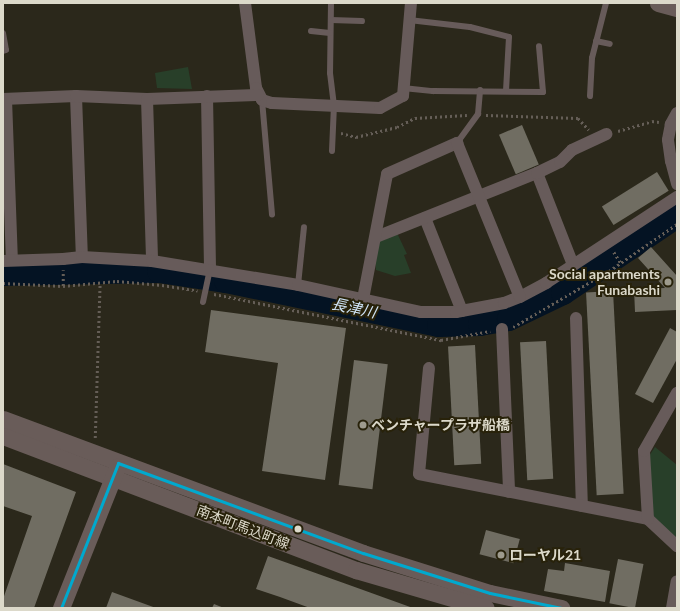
<!DOCTYPE html>
<html>
<head>
<meta charset="utf-8">
<style>
  body { margin:0 }
  #map { position:relative; width:680px; height:611px; overflow:hidden; background:#2b281b; font-family:Lato,"Noto Sans JP",sans-serif }
  div>[style] { position:absolute }
  .green>* { inset:0; background:#283f29 }
  .river>* { height:24px; margin:-12px; padding:0 12px; transform-origin:12px; border-radius:12px; background:#041323 }
  .building>* { inset:0; background:#706d62; transform-origin:0 0 }
  .path>* { height:2.5px; margin-top:-1.25px; transform-origin:0; background:repeating-linear-gradient(90deg,#655e57 0 2px,transparent 0 5px) }
  .lane>* { height:6px; margin:-3px; padding:0 3px; transform-origin:3px; border-radius:3px; background:#675b5a }
  .street>* { height:12px; margin:-6px; padding:0 6px; transform-origin:6px; border-radius:6px; background:#675b5a }
  .secondary>* { height:17px; margin:-8.5px; padding:0 8.5px; transform-origin:8.5px; border-radius:8.5px; background:#695c59 }
  .bus-1>* { height:3px; margin:-1.5px; padding:0 1.5px; transform-origin:1.5px; border-radius:1.5px; background:#00a9ce }
  .dots>* { width:11px; height:11px; translate:-50% -50%; box-sizing:border-box; border:2px solid #28220a; border-radius:50% }
  span { translate:-50% -50%; white-space:nowrap; text-align:center; line-height:1.15; -webkit-text-stroke:4px #28220a; paint-order:stroke }
  .poi-label { font-size:14px; color:#dcd9ca; font-weight:700 }
  .right { translate:-100% -50%; text-align:right }
  .left { translate:0 -50%; text-align:left }
  .street-label { font-size:14px; color:#dcd9ca }
  .water-label { font-size:15px; color:#d1e6fa; font-style:italic }
  .frame { position:absolute; inset:0; border:4px solid #dcd9ca; pointer-events:none }
</style>
</head>
<body>
<div id="map">
  <div class="green">
    <i style="clip-path:polygon(188px 67px,192px 89px,157px 88px,155px 73px)"></i>
    <i style="clip-path:polygon(397px 233px,407px 254px,404px 255px,411px 273px,395px 276px,376px 270px,374px 252px,377px 240px)"></i>
    <i style="clip-path:polygon(655px 447px,677px 465px,677px 539px,652px 516px,649px 456px)"></i>
  </div>
  <div class="river">
    <i style="left:3px;top:274px;width:156px;rotate:-1.1deg"></i>
    <i style="left:159px;top:271px;width:68px;rotate:8.5deg"></i>
    <i style="left:226px;top:281px;width:217px;rotate:11.7deg"></i>
    <i style="left:439px;top:325px;width:41px;rotate:-1.4deg"></i>
    <i style="left:480px;top:324px;width:29px;rotate:-10deg"></i>
    <i style="left:509px;top:319px;width:60px;rotate:-25.7deg"></i>
    <i style="left:563px;top:293px;width:138px;rotate:-34deg"></i>
  </div>
  <div class="building">
    <i style="left:522px;top:125px;width:43px;height:25px;rotate:67deg"></i>
    <i style="left:657px;top:172px;width:22px;height:65px;rotate:58deg"></i>
    <i style="clip-path:polygon(651px 247px,677px 276px,677px 310px,635px 312px,634px 289px,665px 288px,638px 258px)"></i>
    <i style="left:613px;top:291px;width:203px;height:27px;rotate:87deg"></i>
    <i style="clip-path:polygon(211px 310px,346px 328px,325px 480px,262px 471px,278px 363px,205px 352px)"></i>
    <i style="clip-path:polygon(670px 328px,677px 332px,677px 359px,653px 403px,635px 394px)"></i>
    <i style="left:546px;top:341px;width:138px;height:26px;rotate:87deg"></i>
    <i style="left:475px;top:345px;width:119px;height:27px;rotate:87deg"></i>
    <i style="left:354px;top:360px;width:34px;height:126px;rotate:7deg"></i>
    <i style="clip-path:polygon(3px 464px,76px 492px,34px 608px,3px 608px,3px 599px,32px 516px,3px 506px)"></i>
    <i style="left:486px;top:530px;width:35px;height:25px;rotate:15deg"></i>
    <i style="clip-path:polygon(268px 556px,352px 586px,413px 608px,310px 608px,280px 597px,256px 589px)"></i>
    <i style="left:618px;top:559px;width:26px;height:45px;rotate:11deg"></i>
    <i style="clip-path:polygon(565px 563px,610px 571px,605px 602px,544px 591px,548px 569px,564px 571px)"></i>
    <i style="clip-path:polygon(112px 592px,156px 608px,106px 608px)"></i>
    <i style="clip-path:polygon(214px 604px,224px 608px,212px 608px)"></i>
  </div>
  <div class="path">
    <i style="left:486px;top:115px;width:92px;rotate:1.9deg"></i>
    <i style="left:578px;top:118px;width:16px;rotate:47deg"></i>
    <i style="left:618px;top:131px;width:35px;rotate:-16deg"></i>
    <i style="left:652px;top:121px;width:7px;rotate:8deg"></i>
    <i style="left:341px;top:133px;width:16px;rotate:15deg"></i>
    <i style="left:356px;top:137px;width:42px;rotate:-13.7deg"></i>
    <i style="left:397px;top:127px;width:20px;rotate:-27deg"></i>
    <i style="left:415px;top:118px;width:52px;rotate:-3.3deg"></i>
    <i style="left:614px;top:252px;width:13px;rotate:58deg"></i>
    <i style="left:3px;top:283px;width:60px;rotate:2.9deg"></i>
    <i style="left:63px;top:286px;width:54px;rotate:-5.3deg"></i>
    <i style="left:117px;top:281px;width:45px;rotate:5.1deg"></i>
    <i style="left:162px;top:285px;width:36px;rotate:9deg"></i>
    <i style="left:63px;top:286px;width:16px;rotate:-90deg"></i>
    <i style="left:214px;top:294px;width:232px;rotate:11.5deg"></i>
    <i style="left:441px;top:340px;width:50px;rotate:-10.4deg"></i>
    <i style="left:513px;top:327px;width:111px;rotate:-30.3deg"></i>
    <i style="left:609px;top:271px;width:83px;rotate:-34.7deg"></i>
    <i style="left:95px;top:438px;width:155px;rotate:-88.2deg"></i>
  </div>
  <div class="lane">
    <i style="left:331px;top:3px;width:70px;rotate:90.8deg"></i>
    <i style="left:330px;top:73px;width:32px;rotate:83deg"></i>
    <i style="left:334px;top:105px;width:46px;rotate:92.5deg"></i>
    <i style="left:331px;top:20px;width:31px;rotate:2deg"></i>
    <i style="left:409px;top:20px;width:61px;rotate:6.5deg"></i>
    <i style="left:470px;top:27px;width:40px;rotate:14.4deg"></i>
    <i style="left:509px;top:37px;width:54px;rotate:93.2deg"></i>
    <i style="left:311px;top:31px;width:19px;rotate:6deg"></i>
    <i style="left:3px;top:33px;width:17px;rotate:80deg"></i>
    <i style="left:6px;top:50px;width:3px;rotate:162deg"></i>
    <i style="left:596px;top:41px;width:14px;rotate:12deg"></i>
    <i style="left:403px;top:88px;width:30px;rotate:6deg"></i>
    <i style="left:433px;top:91px;width:110px;rotate:0.5deg"></i>
    <i style="left:543px;top:92px;width:46px;rotate:-95deg"></i>
    <i style="left:590px;top:96px;width:38px;rotate:-87deg"></i>
    <i style="left:592px;top:58px;width:57px;rotate:-75.7deg"></i>
    <i style="left:262px;top:100px;width:115px;rotate:85deg"></i>
    <i style="left:457px;top:143px;width:36px;rotate:-54deg"></i>
    <i style="left:478px;top:114px;width:24px;rotate:-85deg"></i>
    <i style="left:298px;top:285px;width:58px;rotate:-84.1deg"></i>
    <i style="left:203px;top:302px;width:33px;rotate:-78deg"></i>
  </div>
  <div class="street">
    <i style="left:245px;top:3px;width:86px;rotate:82.6deg"></i>
    <i style="left:256px;top:88px;width:13px;rotate:63deg"></i>
    <i style="left:262px;top:100px;width:10px;rotate:17deg"></i>
    <i style="left:272px;top:103px;width:108px;rotate:2.7deg"></i>
    <i style="left:380px;top:108px;width:26px;rotate:-28deg"></i>
    <i style="left:403px;top:96px;width:93px;rotate:-85.1deg"></i>
    <i style="left:76px;top:96px;width:161px;rotate:87.9deg"></i>
    <i style="left:207px;top:96px;width:174px;rotate:89deg"></i>
    <i style="left:3px;top:99px;width:73px;rotate:-2.4deg"></i>
    <i style="left:76px;top:96px;width:71px;rotate:2.4deg"></i>
    <i style="left:147px;top:99px;width:111px;rotate:-2.1deg"></i>
    <i style="left:6px;top:99px;width:161px;rotate:87.9deg"></i>
    <i style="left:147px;top:99px;width:162px;rotate:88.2deg"></i>
    <i style="left:677px;top:113px;width:13px;rotate:119deg"></i>
    <i style="left:671px;top:124px;width:16px;rotate:101deg"></i>
    <i style="left:668px;top:140px;width:21px;rotate:82deg"></i>
    <i style="left:671px;top:161px;width:24px;rotate:75deg"></i>
    <i style="left:537px;top:173px;width:99px;rotate:68.6deg"></i>
    <i style="left:425px;top:218px;width:100px;rotate:68.3deg"></i>
    <i style="left:376px;top:237px;width:173px;rotate:-21.7deg"></i>
    <i style="left:537px;top:173px;width:25px;rotate:-26deg"></i>
    <i style="left:560px;top:162px;width:17px;rotate:-45deg"></i>
    <i style="left:572px;top:150px;width:38px;rotate:-25deg"></i>
    <i style="left:3px;top:261px;width:60px;rotate:-1.9deg"></i>
    <i style="left:63px;top:259px;width:19px;rotate:-6deg"></i>
    <i style="left:82px;top:257px;width:70px;rotate:3.3deg"></i>
    <i style="left:152px;top:261px;width:148px;rotate:9.3deg"></i>
    <i style="left:298px;top:285px;width:126px;rotate:12.4deg"></i>
    <i style="left:421px;top:312px;width:35px"></i>
    <i style="left:456px;top:312px;width:49px;rotate:-10.6deg"></i>
    <i style="left:504px;top:303px;width:17px;rotate:-21deg"></i>
    <i style="left:520px;top:297px;width:30px;rotate:-28deg"></i>
    <i style="left:546px;top:283px;width:157px;rotate:-33.3deg"></i>
    <i style="left:363px;top:299px;width:127px;rotate:-79.1deg"></i>
    <i style="left:387px;top:174px;width:77px;rotate:-23.9deg"></i>
    <i style="left:457px;top:143px;width:166px;rotate:67.8deg"></i>
    <i style="left:576px;top:318px;width:188px;rotate:88.2deg"></i>
    <i style="left:502px;top:329px;width:163px;rotate:87.5deg"></i>
    <i style="left:429px;top:368px;width:106px;rotate:95.4deg"></i>
    <i style="left:419px;top:474px;width:233px;rotate:11.1deg"></i>
    <i style="left:648px;top:519px;width:40px;rotate:43deg"></i>
    <i style="left:648px;top:519px;width:68px;rotate:-93.4deg"></i>
    <i style="left:644px;top:451px;width:67px;rotate:-60.4deg"></i>
    <i style="left:672px;top:608px;width:27px;rotate:-80deg"></i>
  </div>
  <div class="secondary">
    <i style="left:658px;top:3px;width:20px;rotate:15deg"></i>
    <i style="left:3px;top:419px;width:384px;rotate:20.4deg"></i>
    <i style="left:363px;top:553px;width:133px;rotate:17.5deg"></i>
    <i style="left:490px;top:593px;width:73px;rotate:11.9deg"></i>
    <i style="left:3px;top:436px;width:378px;rotate:20.8deg"></i>
    <i style="left:356px;top:570px;width:135px;rotate:16.3deg"></i>
    <i style="left:61px;top:608px;width:152px;rotate:-68.3deg"></i>
  </div>
  <div class="bus-1">
    <i style="left:61px;top:608px;width:156px;rotate:-68.5deg"></i>
    <i style="left:118px;top:463px;width:261px;rotate:20.2deg"></i>
    <i style="left:363px;top:553px;width:133px;rotate:17.5deg"></i>
    <i style="left:490px;top:593px;width:73px;rotate:11.9deg"></i>
  </div>
  <div class="dots">
    <i style="left:668px;top:282px;background:#9e9b8d"></i>
    <i style="left:363px;top:425px;background:#9e9b8d"></i>
    <i style="left:298px;top:529px;background:#dcd9ca"></i>
    <i style="left:501px;top:555px;background:#9e9b8d"></i>
  </div>
  <div class="poi-label">
    <span class="right" style="left:660px;top:282px">Social apartments<br>Funabashi</span>
    <span class="left" style="left:371px;top:425px">ベンチャープラザ船橋</span>
    <span class="left" style="left:509px;top:555px">ローヤル21</span>
  </div>
  <div class="street-label">
    <span style="left:243px;top:527px;rotate:21deg">南本町馬込町線</span>
  </div>
  <div class="water-label">
    <span style="left:354px;top:308px;rotate:12deg">長津川</span>
  </div>
  <div class="frame"></div>
</div>
</body>
</html>
